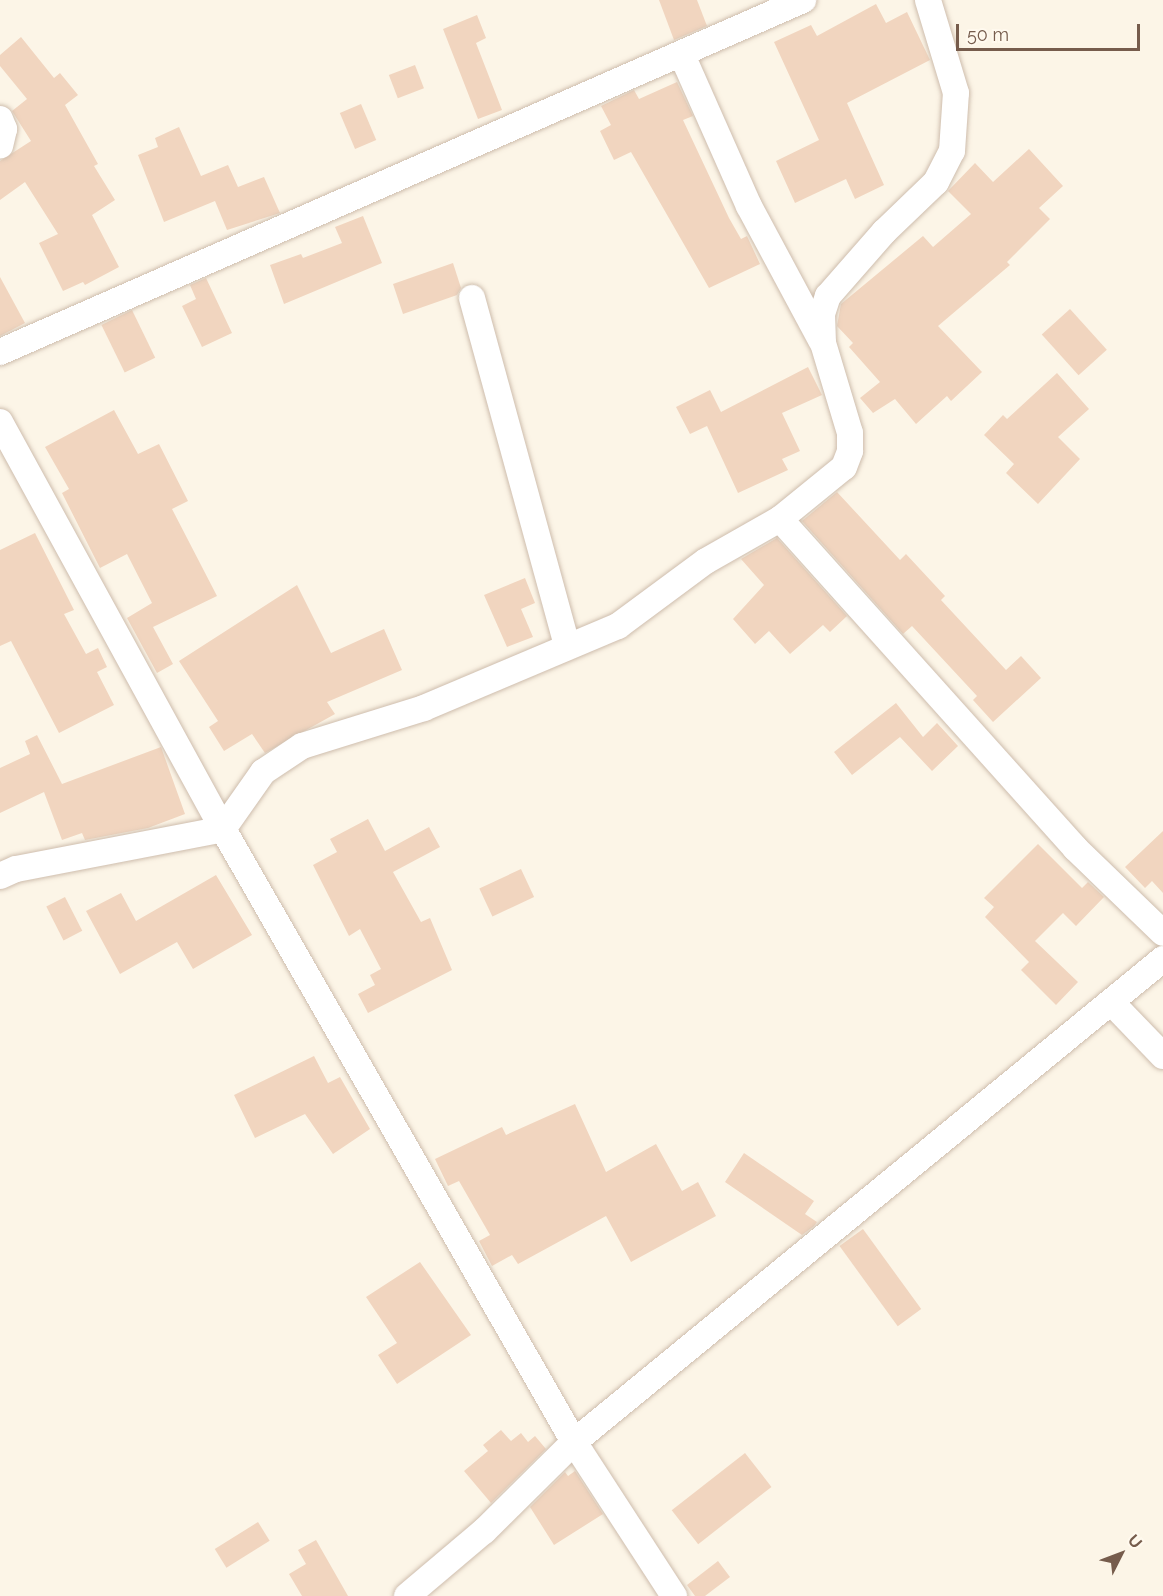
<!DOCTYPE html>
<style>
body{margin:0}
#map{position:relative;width:1163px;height:1596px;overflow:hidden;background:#fcf5e7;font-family:Raleway,sans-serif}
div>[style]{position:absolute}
.building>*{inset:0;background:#f1d5bf;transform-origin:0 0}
.roads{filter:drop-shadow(0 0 2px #cebdad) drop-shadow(0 0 2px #cebdad)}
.street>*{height:26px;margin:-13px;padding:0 13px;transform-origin:13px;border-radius:13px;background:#fff}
span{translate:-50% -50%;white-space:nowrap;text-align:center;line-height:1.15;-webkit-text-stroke:5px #fff9ee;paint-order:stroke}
.north{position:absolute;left:1091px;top:1524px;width:60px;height:60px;-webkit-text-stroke:4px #fff9ee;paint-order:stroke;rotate:48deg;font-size:16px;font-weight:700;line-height:24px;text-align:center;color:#765c4c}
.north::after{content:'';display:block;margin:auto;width:21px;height:27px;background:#765c4c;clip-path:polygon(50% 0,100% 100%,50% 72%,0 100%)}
.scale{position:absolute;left:956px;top:24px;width:184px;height:27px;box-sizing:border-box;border:3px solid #765c4c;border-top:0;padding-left:8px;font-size:18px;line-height:21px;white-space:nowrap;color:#765c4c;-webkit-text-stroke:4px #fff9ee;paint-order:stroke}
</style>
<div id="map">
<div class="building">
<i style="clip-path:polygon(659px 0,697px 0,707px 26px,674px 40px)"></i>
<i style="clip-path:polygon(876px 4px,886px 23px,907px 12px,930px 60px,847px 103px,884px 185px,855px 199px,846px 179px,795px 203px,776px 161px,819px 140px,774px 42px,811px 25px,817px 36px)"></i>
<i style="clip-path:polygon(477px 15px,486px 38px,476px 43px,502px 110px,478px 119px,443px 29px)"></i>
<i style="clip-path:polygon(21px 37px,54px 78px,60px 73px,78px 95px,65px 105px,98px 164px,94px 166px,115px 200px,92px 215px,119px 267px,85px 285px,83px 282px,63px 291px,39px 243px,58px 234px,25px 182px,0 200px,0 161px,31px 141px,12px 111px,27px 99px,0 66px,0 55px)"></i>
<i style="left:415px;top:65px;width:25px;height:28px;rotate:69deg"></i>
<i style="clip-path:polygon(677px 82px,693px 116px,683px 120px,729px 218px,741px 239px,747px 236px,760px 264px,709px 288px,631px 152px,614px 160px,600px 131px,611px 125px,601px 106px,634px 90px,639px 99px)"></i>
<i style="left:361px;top:104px;width:39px;height:23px;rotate:67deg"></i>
<i style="clip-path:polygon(179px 127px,201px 176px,228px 165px,238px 187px,264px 177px,280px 213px,227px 230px,215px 201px,164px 222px,138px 155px,158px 147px,155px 138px)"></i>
<i style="clip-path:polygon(1029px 149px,1063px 186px,1039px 208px,1050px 219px,1007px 262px,1010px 265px,938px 326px,982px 372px,951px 401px,947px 396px,916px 424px,895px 399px,873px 413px,860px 398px,880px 382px,849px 347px,853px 343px,837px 326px,841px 304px,923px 236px,933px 247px,971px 214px,948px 191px,975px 163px,993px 182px)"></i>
<i style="clip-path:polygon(363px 216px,382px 263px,284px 304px,270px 265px,301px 254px,303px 258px,342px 243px,335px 227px)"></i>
<i style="clip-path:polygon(453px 263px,461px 288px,457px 295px,403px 314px,393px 284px)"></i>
<i style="clip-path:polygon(0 277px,25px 323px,0 336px)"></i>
<i style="clip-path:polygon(206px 278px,232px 333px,202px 347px,182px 306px,196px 299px,190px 285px)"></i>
<i style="left:1070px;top:309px;width:55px;height:38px;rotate:48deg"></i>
<i style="left:132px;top:310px;width:53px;height:34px;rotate:64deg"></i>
<i style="clip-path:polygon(808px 367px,822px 395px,782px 413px,800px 451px,782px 459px,788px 470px,738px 493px,707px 426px,690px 434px,676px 407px,710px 390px,721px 412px)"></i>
<i style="clip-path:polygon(1057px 373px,1089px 409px,1058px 437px,1080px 459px,1038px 504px,1006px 473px,1014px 464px,984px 435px,1003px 415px,1007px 419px)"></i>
<i style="clip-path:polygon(114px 410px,138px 454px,159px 444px,188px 501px,172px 509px,217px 596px,153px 627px,173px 664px,157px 673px,127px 618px,152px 603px,127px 554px,100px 568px,62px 493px,69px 489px,45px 447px)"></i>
<i style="clip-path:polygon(837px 492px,900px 560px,906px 554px,945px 596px,941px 600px,1006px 670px,1021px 656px,1041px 678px,993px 722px,973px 700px,977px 696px,912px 626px,903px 634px,802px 521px)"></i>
<i style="clip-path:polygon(35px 533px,74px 610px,64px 614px,86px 654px,98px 648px,107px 667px,97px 672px,114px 705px,59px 733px,11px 641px,0 646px,0 550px)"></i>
<i style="clip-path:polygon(777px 538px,847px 616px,830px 632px,823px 625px,790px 654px,769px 631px,755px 644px,733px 619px,764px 585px,741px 559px)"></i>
<i style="clip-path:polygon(525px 578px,535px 603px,521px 609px,533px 637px,507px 647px,484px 595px)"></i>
<i style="clip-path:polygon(297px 585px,331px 653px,384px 629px,402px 670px,327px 702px,335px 714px,265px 753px,252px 734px,224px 751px,209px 727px,218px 721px,179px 661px)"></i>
<i style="clip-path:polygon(896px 703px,923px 737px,937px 723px,958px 746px,932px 771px,900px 737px,852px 775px,834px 752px)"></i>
<i style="clip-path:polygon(37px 735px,62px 784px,161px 747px,185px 814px,148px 828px,85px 840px,82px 833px,62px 840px,44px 792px,0 813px,0 768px,30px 754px,25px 741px)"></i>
<i style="clip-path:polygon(368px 819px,385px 851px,429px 827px,440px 847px,393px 872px,421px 922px,430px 918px,452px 970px,368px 1013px,358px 994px,375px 985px,370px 975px,381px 969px,360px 929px,349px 936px,313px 865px,337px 852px,330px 839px)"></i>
<i style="clip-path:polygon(1163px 831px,1163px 893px,1152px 881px,1145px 888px,1125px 867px)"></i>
<i style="clip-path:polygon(1038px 844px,1082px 888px,1088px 882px,1104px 897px,1076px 926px,1063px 913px,1035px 941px,1078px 982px,1056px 1005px,1021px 970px,1029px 962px,985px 917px,994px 907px,984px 898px)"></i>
<i style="left:521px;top:869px;width:31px;height:46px;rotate:65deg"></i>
<i style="clip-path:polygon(216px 875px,252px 935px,193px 969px,177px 942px,120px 974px,86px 911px,121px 893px,136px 921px)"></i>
<i style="left:65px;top:897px;width:38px;height:21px;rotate:63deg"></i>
<i style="clip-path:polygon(314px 1056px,328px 1083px,340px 1077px,370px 1129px,333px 1154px,305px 1114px,255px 1138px,234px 1095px)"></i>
<i style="clip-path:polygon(575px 1104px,606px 1172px,656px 1144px,682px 1191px,698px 1182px,716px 1216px,631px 1262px,606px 1216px,518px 1264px,512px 1255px,492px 1266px,479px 1241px,490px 1235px,459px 1181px,448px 1186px,435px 1159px,502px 1127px,506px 1135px)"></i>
<i style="clip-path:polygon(744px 1153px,814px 1201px,805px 1214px,817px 1222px,814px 1226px,802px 1235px,725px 1182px)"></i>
<i style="left:863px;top:1229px;width:99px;height:29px;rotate:54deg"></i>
<i style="clip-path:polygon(420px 1262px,471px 1335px,397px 1384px,378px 1355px,397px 1343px,366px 1297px)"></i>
<i style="clip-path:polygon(501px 1430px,511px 1441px,521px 1433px,528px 1442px,535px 1436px,546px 1449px,491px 1503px,464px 1471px,488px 1451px,483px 1445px)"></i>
<i style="left:745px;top:1453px;width:43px;height:93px;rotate:52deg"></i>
<i style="clip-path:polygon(575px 1471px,603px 1514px,554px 1545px,530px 1507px,565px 1472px,568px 1476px)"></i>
<i style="left:258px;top:1522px;width:22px;height:51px;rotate:58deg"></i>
<i style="clip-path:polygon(316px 1540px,348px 1596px,302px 1596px,289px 1574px,306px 1564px,298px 1550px)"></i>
<i style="clip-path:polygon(718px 1561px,730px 1577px,705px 1596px,695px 1596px,687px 1585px)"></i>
</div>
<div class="roads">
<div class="street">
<i style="left:682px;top:55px;width:165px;rotate:66.1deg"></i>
<i style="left:749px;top:206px;width:152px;rotate:61.8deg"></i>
<i style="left:0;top:119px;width:11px;rotate:68deg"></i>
<i style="left:4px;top:129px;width:17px;rotate:103deg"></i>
<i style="left:472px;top:298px;width:361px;rotate:74.7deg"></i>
<i style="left:0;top:352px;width:877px;rotate:-23.67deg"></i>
<i style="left:0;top:422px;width:464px;rotate:61.3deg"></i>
<i style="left:223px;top:829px;width:706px;rotate:60.2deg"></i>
<i style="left:574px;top:1442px;width:184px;rotate:57deg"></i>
<i style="left:780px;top:519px;width:442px;rotate:48.1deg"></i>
<i style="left:1075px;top:848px;width:122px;rotate:44deg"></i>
<i style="left:0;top:876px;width:17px;rotate:-24deg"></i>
<i style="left:16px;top:869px;width:211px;rotate:-10.9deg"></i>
<i style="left:223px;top:829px;width:70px;rotate:-54.9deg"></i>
<i style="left:263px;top:772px;width:47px;rotate:-33.7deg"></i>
<i style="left:302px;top:746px;width:128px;rotate:-17.3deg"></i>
<i style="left:424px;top:708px;width:211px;rotate:-22.9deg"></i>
<i style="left:618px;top:626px;width:109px;rotate:-36.5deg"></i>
<i style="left:706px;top:561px;width:85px;rotate:-29.6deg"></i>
<i style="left:780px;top:519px;width:82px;rotate:-39.1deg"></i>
<i style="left:844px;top:467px;width:17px;rotate:-69deg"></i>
<i style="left:850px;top:451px;width:18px;rotate:-90deg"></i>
<i style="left:850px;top:433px;width:94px;rotate:-106.7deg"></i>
<i style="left:823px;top:343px;width:29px;rotate:-92deg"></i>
<i style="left:822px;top:314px;width:19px;rotate:-72deg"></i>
<i style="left:828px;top:296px;width:85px;rotate:-48.8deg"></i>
<i style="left:884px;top:232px;width:72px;rotate:-43.9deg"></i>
<i style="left:936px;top:182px;width:35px;rotate:-63deg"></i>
<i style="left:952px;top:151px;width:58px;rotate:-86.1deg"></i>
<i style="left:956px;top:93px;width:97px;rotate:-106.8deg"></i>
<i style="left:1113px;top:1004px;width:72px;rotate:46.1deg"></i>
<i style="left:407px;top:1596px;width:101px;rotate:-40.2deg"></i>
<i style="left:484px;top:1531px;width:127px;rotate:-44.7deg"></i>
<i style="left:574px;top:1442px;width:762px;rotate:-39.35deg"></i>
</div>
</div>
<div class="north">U</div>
<div class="scale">50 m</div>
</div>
